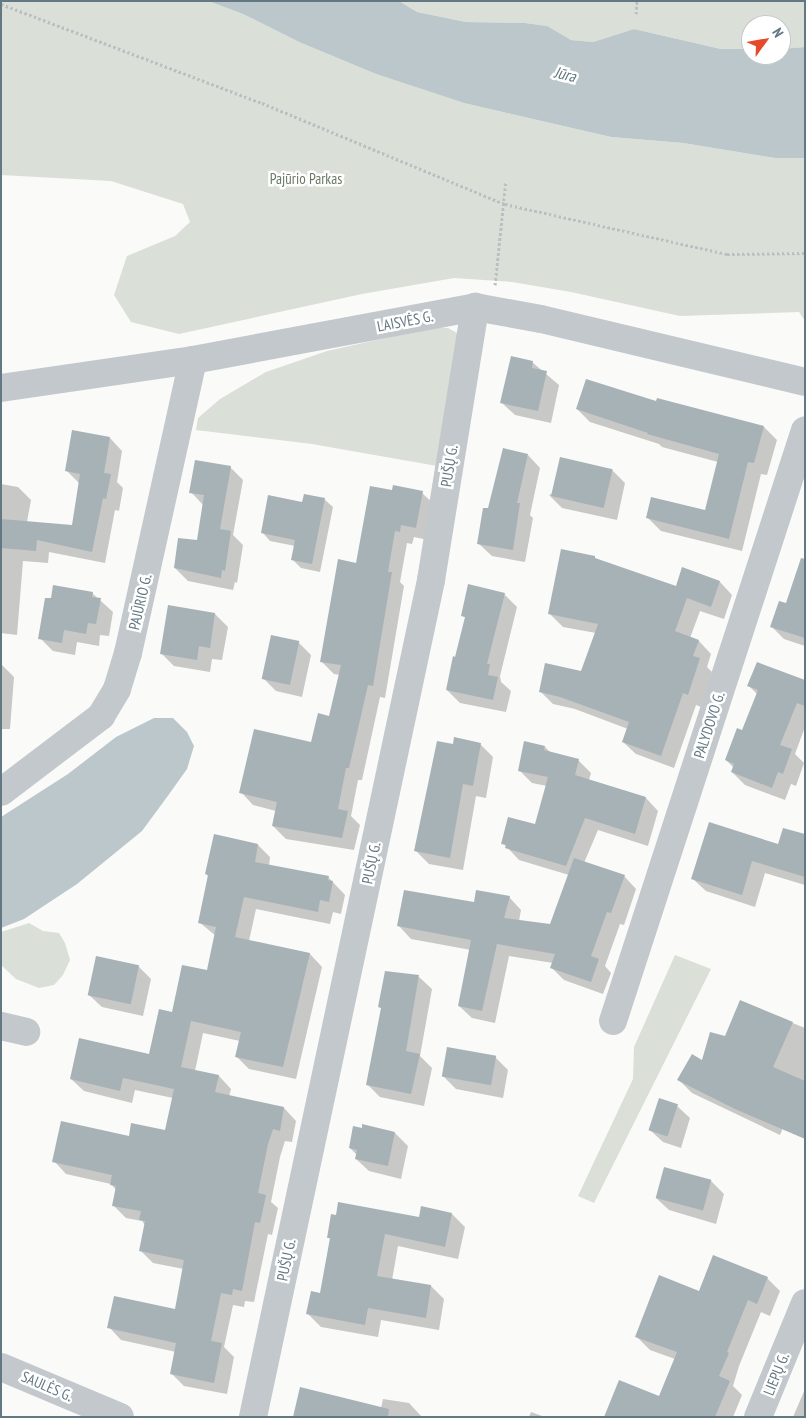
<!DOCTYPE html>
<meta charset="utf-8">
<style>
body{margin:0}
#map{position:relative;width:806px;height:1418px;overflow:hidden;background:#fafaf8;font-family:"PT Sans Narrow",sans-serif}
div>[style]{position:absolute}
.green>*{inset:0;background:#dadfd7}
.water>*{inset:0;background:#bbc7cb}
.shadow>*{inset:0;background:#0003}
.building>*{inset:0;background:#a7b2b7;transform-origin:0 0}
.path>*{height:3px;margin-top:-1.5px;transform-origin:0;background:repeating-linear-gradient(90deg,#bbbfc2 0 2.5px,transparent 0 5px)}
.street>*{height:28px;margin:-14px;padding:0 14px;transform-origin:14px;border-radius:14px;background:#c3c8cc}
span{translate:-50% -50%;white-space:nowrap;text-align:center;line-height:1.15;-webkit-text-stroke:5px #fff;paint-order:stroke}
.park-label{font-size:15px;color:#697a63}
.street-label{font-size:15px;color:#647883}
.water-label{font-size:16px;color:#5f767c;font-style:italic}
.frame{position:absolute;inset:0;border:2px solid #647883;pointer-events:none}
.north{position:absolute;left:741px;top:15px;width:50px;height:50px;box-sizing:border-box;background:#fff;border:1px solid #c1c9cd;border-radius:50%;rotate:58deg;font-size:14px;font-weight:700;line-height:20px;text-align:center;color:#647883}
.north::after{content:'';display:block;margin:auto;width:18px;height:22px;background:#e64a2b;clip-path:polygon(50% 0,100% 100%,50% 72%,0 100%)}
</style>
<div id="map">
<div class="green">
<i style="clip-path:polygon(1px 1px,208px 1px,243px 14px,299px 42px,376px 74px,464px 103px,611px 137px,683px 143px,775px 158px,805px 158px,805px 321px,799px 312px,680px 316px,571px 292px,512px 282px,454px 278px,362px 294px,179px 334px,131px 322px,114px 295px,127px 256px,175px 236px,190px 222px,183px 204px,111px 181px,1px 175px)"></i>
<i style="clip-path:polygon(399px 1px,805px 1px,805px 47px,781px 49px,781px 25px,751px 25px,751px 49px,721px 49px,634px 29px,593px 42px,571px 40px,546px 26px,525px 23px,466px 22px,417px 12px)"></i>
<i style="clip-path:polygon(435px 327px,448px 328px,457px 333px,457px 346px,437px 466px,312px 444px,196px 430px,198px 418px,220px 399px,266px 372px,327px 351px)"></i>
<i style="clip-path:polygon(29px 923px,43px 931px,59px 933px,65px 943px,70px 960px,63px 975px,54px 985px,39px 988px,16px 979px,1px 965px,1px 932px)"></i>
<i style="clip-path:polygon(675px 955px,711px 969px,594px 1203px,578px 1196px,633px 1079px,634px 1047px)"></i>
</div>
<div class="water">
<i style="clip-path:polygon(208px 1px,399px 1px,417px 12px,466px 22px,525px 23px,547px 26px,571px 40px,593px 42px,634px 29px,721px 49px,751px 49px,751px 55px,781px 55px,781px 49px,805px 47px,805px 158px,775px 158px,683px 143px,611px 137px,464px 103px,376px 74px,299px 42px,243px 14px)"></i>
<i style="clip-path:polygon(154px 718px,173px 718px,187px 732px,194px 746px,187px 769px,167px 797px,142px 831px,77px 884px,24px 919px,1px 928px,1px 817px,68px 774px,116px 737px)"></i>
</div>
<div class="shadow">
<i style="clip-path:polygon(532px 362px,559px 385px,551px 423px,515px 415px,502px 403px)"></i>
<i style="clip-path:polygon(657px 399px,764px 427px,777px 440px,767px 475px,761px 474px,742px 551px,661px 531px,648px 518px,706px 512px,718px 462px,662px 447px,659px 444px,590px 422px,577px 409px,657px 403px)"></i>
<i style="clip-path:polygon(110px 438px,122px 451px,117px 482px,123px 488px,119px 511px,115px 510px,105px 563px,49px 552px,48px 563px,23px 561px,17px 635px,1px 633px,1px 484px,18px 487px,31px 500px,27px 522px,73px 526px,79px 483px,66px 470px)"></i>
<i style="clip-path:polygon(528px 455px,540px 468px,530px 515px,533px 518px,525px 562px,492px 556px,479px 544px,489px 510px)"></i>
<i style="clip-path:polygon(230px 467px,243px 480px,233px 535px,243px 545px,237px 583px,235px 582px,233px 590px,188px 581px,175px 568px,198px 542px,203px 505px,191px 492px)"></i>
<i style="clip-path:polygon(612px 470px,625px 483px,617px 520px,562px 508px,549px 495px)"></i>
<i style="clip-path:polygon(393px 491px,422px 493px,435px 505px,428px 540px,414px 537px,412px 544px,407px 543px,400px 582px,404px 586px,385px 698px,380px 697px,362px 780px,358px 780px,351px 816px,360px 825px,354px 850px,286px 839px,273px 826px,276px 811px,253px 805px,241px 792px,312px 743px,330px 717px,340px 675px,334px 674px,321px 661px,357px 564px)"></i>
<i style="clip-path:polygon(324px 499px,333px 507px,320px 572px,301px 568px,293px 560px,295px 546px,270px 541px,262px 532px,303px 503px)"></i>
<i style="clip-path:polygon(594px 557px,598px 561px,677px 588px,720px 582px,732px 595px,724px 619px,700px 611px,690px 638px,699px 641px,711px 654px,707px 667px,712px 672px,701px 707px,696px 705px,674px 768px,636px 754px,623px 742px,628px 729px,575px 709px,553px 704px,540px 691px,582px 672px,596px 633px,563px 627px,550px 614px)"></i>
<i style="clip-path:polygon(92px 593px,113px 612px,109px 636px,100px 635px,99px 646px,77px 642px,75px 655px,53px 651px,40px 638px)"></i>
<i style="clip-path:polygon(504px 594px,517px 607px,500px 676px,501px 682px,511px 691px,506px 712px,460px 703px,447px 690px,466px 618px,462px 615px)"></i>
<i style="clip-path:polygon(805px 599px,805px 646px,784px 639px,771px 626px,787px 605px)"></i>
<i style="clip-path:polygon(215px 614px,228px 627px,222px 660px,212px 659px,210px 672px,174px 666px,161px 653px)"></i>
<i style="clip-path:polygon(298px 642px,311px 655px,302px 697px,276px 691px,263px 678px)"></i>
<i style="clip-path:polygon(1px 664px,14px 677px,10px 729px,1px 729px)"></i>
<i style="clip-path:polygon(805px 681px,805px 727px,795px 754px,804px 763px,796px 786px,791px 784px,785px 800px,745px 785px,732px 772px,734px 768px,726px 760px,743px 732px,757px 694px,749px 686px)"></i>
<i style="clip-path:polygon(480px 744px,493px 757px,486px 798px,476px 796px,463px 870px,429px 864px,416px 851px,454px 745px)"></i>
<i style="clip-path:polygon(545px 747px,551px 753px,578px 760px,591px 773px,589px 780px,646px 798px,658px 811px,648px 846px,598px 830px,584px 863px,624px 876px,636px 889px,624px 925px,620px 924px,605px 966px,611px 973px,603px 994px,564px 980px,551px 967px,553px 963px,509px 956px,495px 1023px,472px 1018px,459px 1006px,471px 950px,411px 939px,399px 926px,475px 904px,509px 897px,521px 910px,519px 921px,551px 926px,569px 875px,519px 860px,503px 843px,536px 826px,547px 786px,532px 783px,519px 770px)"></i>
<i style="clip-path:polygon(805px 835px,805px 885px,765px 873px,755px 907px,706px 891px,693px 879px)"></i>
<i style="clip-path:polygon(258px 845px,270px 857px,269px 866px,328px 877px,345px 895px,341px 914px,333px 912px,330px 924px,256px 909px,249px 941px,310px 954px,322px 967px,296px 1079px,249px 1069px,237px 1057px,240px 1041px,203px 1033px,195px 1071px,219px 1076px,231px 1089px,229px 1097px,284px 1108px,296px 1121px,292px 1142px,285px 1141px,280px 1157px,271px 1202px,278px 1208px,272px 1235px,268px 1234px,254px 1302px,245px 1301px,244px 1307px,233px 1305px,224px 1347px,234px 1357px,227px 1394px,184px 1386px,171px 1373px,176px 1352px,121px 1340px,109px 1327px,176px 1310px,184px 1269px,153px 1263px,140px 1250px,145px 1225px,142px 1221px,126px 1218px,114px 1206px,116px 1190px,111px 1184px,66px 1174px,54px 1161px,130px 1137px,166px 1132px,173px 1098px,135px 1090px,132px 1103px,84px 1091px,71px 1079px,150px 1056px,173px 1013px,208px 971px,216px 936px,199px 922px,209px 877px,206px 874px)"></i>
<i style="clip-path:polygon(138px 966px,151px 979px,143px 1016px,102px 1007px,89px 995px)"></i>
<i style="clip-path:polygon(419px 977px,432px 989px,420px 1056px,432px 1068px,424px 1106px,380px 1097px,367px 1084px,382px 1009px)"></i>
<i style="clip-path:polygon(741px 1002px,805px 1028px,805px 1097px,797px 1094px,780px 1135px,692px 1093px,679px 1080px,702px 1062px,726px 1038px)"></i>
<i style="clip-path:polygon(495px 1057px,508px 1070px,503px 1098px,456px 1089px,443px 1076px)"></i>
<i style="clip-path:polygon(677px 1106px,690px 1118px,681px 1148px,663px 1142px,650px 1130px)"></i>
<i style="clip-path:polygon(395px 1133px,408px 1146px,401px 1179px,369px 1171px,356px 1159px,357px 1155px,350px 1148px)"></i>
<i style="clip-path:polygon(665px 1168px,711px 1181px,724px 1194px,716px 1224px,669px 1210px,656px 1198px)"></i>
<i style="clip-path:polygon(452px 1214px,465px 1227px,458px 1259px,398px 1246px,392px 1280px,431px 1286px,444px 1299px,439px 1330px,381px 1320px,378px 1337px,321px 1327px,308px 1314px,321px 1294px,331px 1240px,328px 1237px)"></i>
<i style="clip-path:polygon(767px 1278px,780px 1291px,770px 1316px,761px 1312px,739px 1366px,733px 1386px,742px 1395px,733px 1417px,605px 1417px,659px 1397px,675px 1359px,650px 1350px,637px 1337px,699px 1292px)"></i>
<i style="clip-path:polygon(805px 1389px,805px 1417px,793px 1417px)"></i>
<i style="clip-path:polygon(383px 1399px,409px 1403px,422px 1417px,294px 1417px,381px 1408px)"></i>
<i style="clip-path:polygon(531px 1412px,545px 1417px,529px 1417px)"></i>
</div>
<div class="building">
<i style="clip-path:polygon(511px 356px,533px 361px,532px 368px,547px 371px,538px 411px,500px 403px)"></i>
<i style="clip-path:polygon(586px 379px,656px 401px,657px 398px,764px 426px,754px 463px,748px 462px,729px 539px,646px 518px,651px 497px,705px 510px,719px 454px,647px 434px,648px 433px,576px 409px)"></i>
<i style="clip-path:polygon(72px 430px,110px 437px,104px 473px,111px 474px,106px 499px,103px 498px,92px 552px,37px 540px,36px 551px,1px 548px,1px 519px,72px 525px,80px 474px,65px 471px)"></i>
<i style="clip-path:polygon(503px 448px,528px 454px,517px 503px,520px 503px,513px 550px,477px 544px,483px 508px,488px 508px)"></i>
<i style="left:560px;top:457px;width:54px;height:40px;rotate:13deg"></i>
<i style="clip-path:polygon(195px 460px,231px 466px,220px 529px,231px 531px,225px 571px,222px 570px,221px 578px,174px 568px,178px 538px,197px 540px,204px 495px,189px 493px)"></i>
<i style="clip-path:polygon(393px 485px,423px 491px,416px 528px,401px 525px,400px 532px,395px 531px,388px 572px,392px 572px,373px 686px,368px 685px,349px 768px,346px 768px,338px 809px,348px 811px,342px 838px,272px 826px,277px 802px,239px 793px,254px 729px,311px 742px,318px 713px,329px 716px,341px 665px,320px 662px,338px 559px,356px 563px,370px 486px,392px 490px)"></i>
<i style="clip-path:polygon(304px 494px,325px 498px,312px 564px,291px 560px,295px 540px,261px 533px,268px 495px,302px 502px)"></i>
<i style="clip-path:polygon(561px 549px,595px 556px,595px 558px,676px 586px,682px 567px,720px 581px,711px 607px,687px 598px,675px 631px,699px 640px,693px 656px,700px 658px,688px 695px,683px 693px,661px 756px,622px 742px,629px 722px,560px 697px,539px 692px,545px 663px,581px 671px,598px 624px,548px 614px)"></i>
<i style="clip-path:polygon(801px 558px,805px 559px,805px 638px,770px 627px,779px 601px,786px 603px)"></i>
<i style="clip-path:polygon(468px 584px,505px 593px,487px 664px,490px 664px,488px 675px,498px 677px,493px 700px,446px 690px,453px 656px,455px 657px,465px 617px,461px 616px)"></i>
<i style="clip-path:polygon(53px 585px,93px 592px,92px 597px,101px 598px,96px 624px,88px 623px,86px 634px,64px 630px,62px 643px,38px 639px,45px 598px,51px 598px)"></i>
<i style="clip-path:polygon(168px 605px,215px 613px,210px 648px,199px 646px,197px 660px,160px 654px)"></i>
<i style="left:271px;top:635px;width:29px;height:45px;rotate:12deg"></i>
<i style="clip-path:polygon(757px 662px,805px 680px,805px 706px,797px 703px,780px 745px,792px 749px,783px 774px,778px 772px,772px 788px,731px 772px,734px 764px,725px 760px,737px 728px,742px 730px,758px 690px,747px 686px)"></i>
<i style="clip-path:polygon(454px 737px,481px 743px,473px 786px,463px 784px,450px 858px,414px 851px,437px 741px,453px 744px)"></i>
<i style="clip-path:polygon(524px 741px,545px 746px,544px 750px,579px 759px,575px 775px,646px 797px,635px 834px,585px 818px,566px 866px,505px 848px,506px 845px,501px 844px,508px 817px,535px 824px,548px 777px,518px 771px)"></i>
<i style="clip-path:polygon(709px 822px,778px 844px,783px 828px,805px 834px,805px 877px,752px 861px,742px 895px,691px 879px)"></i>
<i style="clip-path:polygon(214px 834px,258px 844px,255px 862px,329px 876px,328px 880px,333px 881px,329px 902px,320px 900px,318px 912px,244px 897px,235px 937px,310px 953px,283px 1067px,235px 1057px,241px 1032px,191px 1021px,181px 1067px,219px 1075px,215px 1092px,284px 1107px,280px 1131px,273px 1129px,268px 1144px,258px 1193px,266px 1195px,260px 1223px,255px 1222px,242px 1291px,233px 1289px,232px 1295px,221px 1293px,211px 1341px,222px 1343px,214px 1383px,170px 1374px,176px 1343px,107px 1328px,114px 1296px,175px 1309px,184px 1260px,139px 1251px,145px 1221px,139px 1220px,141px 1211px,112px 1206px,116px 1186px,110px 1185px,112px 1175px,52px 1162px,61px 1121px,129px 1136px,131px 1123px,165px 1130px,174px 1089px,123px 1078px,120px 1091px,70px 1079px,79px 1038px,149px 1054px,159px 1009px,172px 1012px,182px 965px,207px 970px,216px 927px,198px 923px,208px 875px,205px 874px)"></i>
<i style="clip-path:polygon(574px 858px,625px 875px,611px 913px,607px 912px,591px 956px,599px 959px,591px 982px,550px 968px,555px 954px,497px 944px,482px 1011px,458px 1006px,471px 940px,397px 926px,404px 890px,474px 902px,476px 890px,510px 896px,504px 918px,550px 924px)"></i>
<i style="left:96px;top:956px;width:44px;height:40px;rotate:12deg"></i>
<i style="clip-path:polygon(385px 971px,419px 975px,406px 1051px,420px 1054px,411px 1094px,366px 1085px,381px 1008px,378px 1007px)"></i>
<i style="clip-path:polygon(740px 1000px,793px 1022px,773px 1067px,805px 1081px,805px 1139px,735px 1109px,677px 1080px,692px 1054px,702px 1060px,710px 1032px,725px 1036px)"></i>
<i style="left:447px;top:1047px;width:50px;height:30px;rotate:10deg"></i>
<i style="left:659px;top:1098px;width:20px;height:34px;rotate:18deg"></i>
<i style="clip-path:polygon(362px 1124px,395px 1132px,388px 1166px,355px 1159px,357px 1150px,349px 1148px,353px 1126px,362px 1128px)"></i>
<i style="left:664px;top:1167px;width:49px;height:32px;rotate:15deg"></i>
<i style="clip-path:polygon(338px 1202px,419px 1217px,421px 1206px,452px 1213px,445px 1247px,385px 1234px,377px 1276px,431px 1285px,426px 1318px,368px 1308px,365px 1325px,306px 1314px,311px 1291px,320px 1293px,330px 1238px,327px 1238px,331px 1214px,336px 1215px)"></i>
<i style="clip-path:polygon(713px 1255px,768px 1277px,757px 1304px,748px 1300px,727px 1352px,729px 1353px,719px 1376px,730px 1381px,715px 1417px,604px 1417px,619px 1380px,659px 1396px,677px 1352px,635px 1337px,659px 1275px,699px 1291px)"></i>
<i style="clip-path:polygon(300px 1387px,389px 1409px,388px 1417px,293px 1417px)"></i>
</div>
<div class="path">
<i style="left:1px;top:4px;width:279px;rotate:20.8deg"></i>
<i style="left:262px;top:103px;width:263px;rotate:22.6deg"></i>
<i style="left:505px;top:204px;width:228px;rotate:12.7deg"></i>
<i style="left:727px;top:254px;width:78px;rotate:-0.7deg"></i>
<i style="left:636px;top:14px;width:13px;rotate:-86deg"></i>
<i style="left:495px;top:285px;width:105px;rotate:-84deg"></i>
</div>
<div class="street">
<i style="left:1px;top:388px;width:194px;rotate:-8.3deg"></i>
<i style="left:193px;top:360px;width:287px;rotate:-10.6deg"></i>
<i style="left:475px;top:307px;width:67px;rotate:10.3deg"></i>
<i style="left:541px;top:319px;width:271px;rotate:13.4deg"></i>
<i style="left:1px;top:792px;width:126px;rotate:-37.2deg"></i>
<i style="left:101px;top:716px;width:31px;rotate:-59deg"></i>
<i style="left:117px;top:689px;width:38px;rotate:-73deg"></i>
<i style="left:128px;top:653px;width:300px;rotate:-77.5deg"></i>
<i style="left:613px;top:1021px;width:621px;rotate:-72deg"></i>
<i style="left:1px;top:1026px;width:26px;rotate:13deg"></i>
<i style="left:1px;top:1367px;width:129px;rotate:22.8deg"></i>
<i style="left:253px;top:1417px;width:856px;rotate:-77.99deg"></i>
<i style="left:431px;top:580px;width:277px;rotate:-80.8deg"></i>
<i style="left:758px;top:1417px;width:123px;rotate:-67.6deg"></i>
</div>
<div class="park-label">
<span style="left:306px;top:179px">Pajūrio Parkas</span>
</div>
<div class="street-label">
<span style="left:405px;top:321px;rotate:-11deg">LAISVĖS G.</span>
<span style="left:449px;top:466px;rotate:-81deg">PUŠŲ G.</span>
<span style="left:140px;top:602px;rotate:-77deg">PAJŪRIO G.</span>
<span style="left:709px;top:725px;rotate:-72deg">PALYDOVO G.</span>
<span style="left:371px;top:863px;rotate:-78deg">PUŠŲ G.</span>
<span style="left:286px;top:1260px;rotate:-78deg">PUŠŲ G.</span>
<span style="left:776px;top:1374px;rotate:-68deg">LIEPŲ G.</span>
<span style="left:47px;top:1386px;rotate:23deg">SAULĖS G.</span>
</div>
<div class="water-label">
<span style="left:565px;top:74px;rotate:13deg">Jūra</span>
</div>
<div class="frame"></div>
<div class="north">N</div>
</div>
